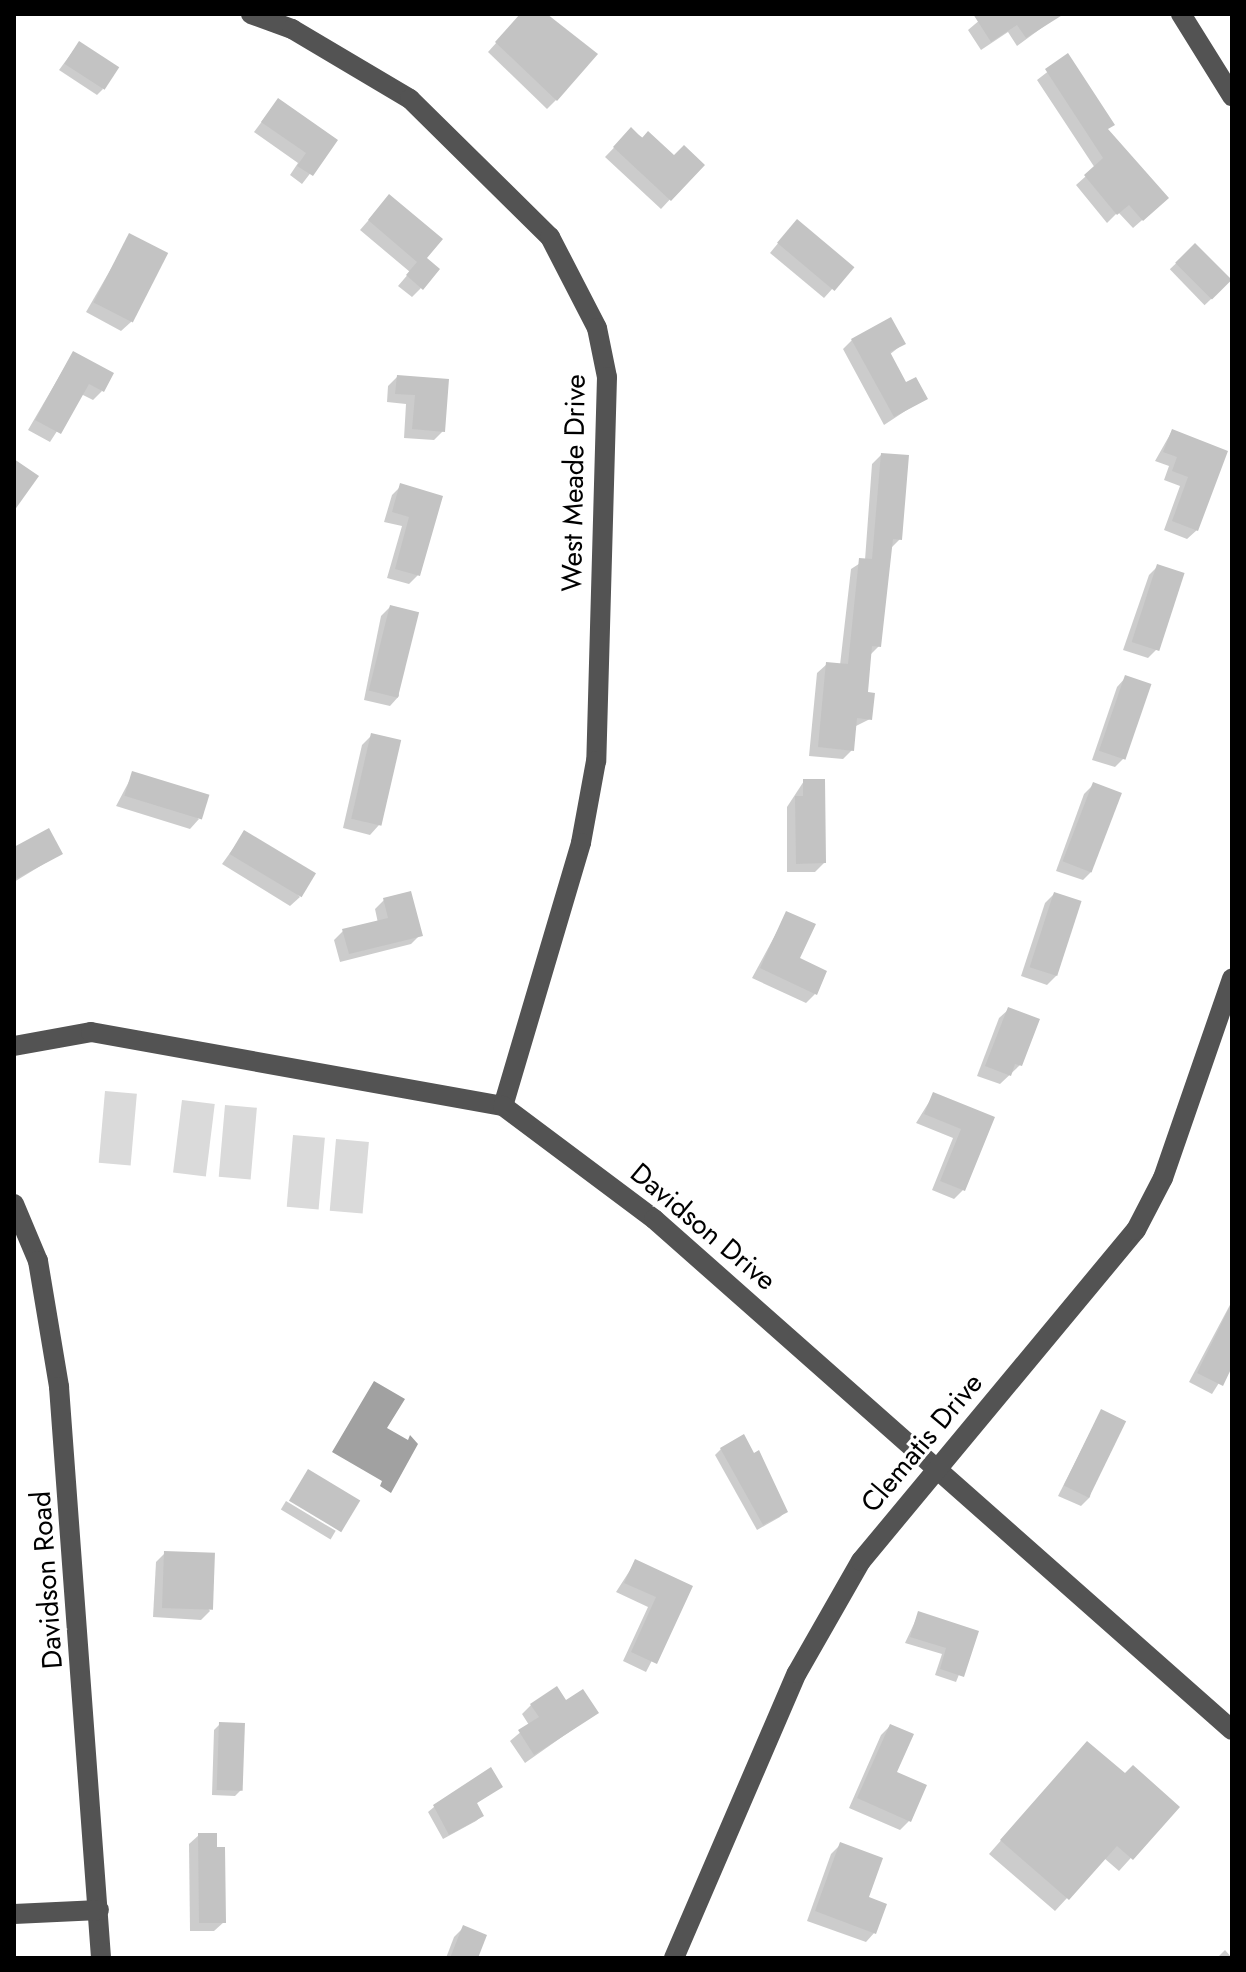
<!DOCTYPE html>
<style>
body{margin:0}
#map{position:relative;width:1246px;height:1972px;overflow:hidden;background:#fff;font-family:Jost,sans-serif}
div>[style]{position:absolute}
.green>*{inset:0;background:#dadada;transform-origin:0 0}
.water>*{inset:0;background:#a1a1a1}
.shadow>*{inset:0;background:#0003;transform-origin:0 0}
.building>*{inset:0;background:#c3c3c3;transform-origin:0 0}
.minor>*{height:20px;margin:-10px;padding:0 10px;transform-origin:10px;border-radius:10px;background:#535353}
span{translate:-50% -50%;white-space:nowrap;text-align:center;line-height:1.15;-webkit-text-stroke:6px #fff;paint-order:stroke}
.street-label{font-size:28px;color:#000}
.frame{position:absolute;inset:0;border:16px solid #000;pointer-events:none}
</style>
<div id="map">
<div class="green">
<i style="left:105px;top:1091px;width:32px;height:72px;rotate:5deg"></i>
<i style="left:182px;top:1100px;width:33px;height:73px;rotate:7deg"></i>
<i style="left:225px;top:1105px;width:32px;height:72px;rotate:5deg"></i>
<i style="left:293px;top:1135px;width:32px;height:72px;rotate:5deg"></i>
<i style="left:336px;top:1139px;width:33px;height:72px;rotate:5deg"></i>
</div>
<div class="water">
<i style="clip-path:polygon(374px 1381px,405px 1399px,387px 1428px,408px 1440px,410px 1435px,418px 1444px,391px 1493px,380px 1486px,382px 1481px,332px 1452px)"></i>
</div>
<div class="shadow">
<i style="clip-path:polygon(522px 14px,543px 14px,556px 100px,547px 109px,488px 52px)"></i>
<i style="clip-path:polygon(987px 14px,1047px 14px,1051px 21px,1017px 46px,1008px 32px,981px 50px,968px 30px)"></i>
<i style="clip-path:polygon(79px 43px,103px 89px,97px 95px,59px 70px)"></i>
<i style="clip-path:polygon(1068px 56px,1107px 130px,1157px 207px,1133px 228px,1118px 212px,1107px 223px,1076px 185px,1095px 168px,1037px 80px)"></i>
<i style="clip-path:polygon(278px 100px,336px 140px,302px 184px,290px 175px,298px 163px,254px 132px)"></i>
<i style="clip-path:polygon(631px 130px,674px 158px,702px 165px,661px 209px,605px 157px)"></i>
<i style="clip-path:polygon(381px 206px,424px 258px,421px 288px,412px 297px,398px 286px,410px 272px,360px 230px)"></i>
<i style="clip-path:polygon(788px 231px,851px 268px,824px 298px,770px 253px)"></i>
<i style="clip-path:polygon(130px 236px,131px 322px,121px 331px,86px 312px)"></i>
<i style="left:1195px;top:245px;width:50px;height:35px;rotate:46deg"></i>
<i style="clip-path:polygon(852px 340px,903px 344px,889px 355px,906px 385px,925px 398px,884px 425px,843px 349px)"></i>
<i style="clip-path:polygon(73px 353px,102px 391px,93px 400px,81px 394px,50px 442px,28px 430px)"></i>
<i style="clip-path:polygon(397px 377px,447px 381px,443px 431px,434px 440px,404px 438px,406px 404px,387px 402px,388px 386px)"></i>
<i style="clip-path:polygon(1172px 431px,1226px 452px,1197px 530px,1187px 539px,1164px 530px,1180px 486px,1164px 480px,1169px 466px,1155px 461px)"></i>
<i style="clip-path:polygon(881px 455px,900px 539px,891px 548px,879px 646px,869px 656px,866px 694px,870px 719px,854px 727px,852px 750px,843px 759px,809px 756px,817px 673px,827px 664px,840px 665px,851px 569px,865px 560px,872px 464px)"></i>
<i style="clip-path:polygon(401px 486px,440px 497px,418px 575px,409px 584px,387px 578px,402px 526px,384px 522px,392px 495px)"></i>
<i style="clip-path:polygon(1158px 566px,1157px 649px,1148px 658px,1123px 650px,1149px 575px)"></i>
<i style="clip-path:polygon(390px 607px,399px 696px,390px 706px,364px 700px,381px 616px)"></i>
<i style="clip-path:polygon(1126px 677px,1124px 758px,1115px 767px,1092px 760px,1117px 687px)"></i>
<i style="clip-path:polygon(372px 735px,379px 825px,370px 835px,343px 828px,362px 745px)"></i>
<i style="clip-path:polygon(133px 774px,199px 819px,190px 829px,116px 806px)"></i>
<i style="clip-path:polygon(804px 781px,824px 863px,815px 872px,787px 872px,787px 807px)"></i>
<i style="clip-path:polygon(1093px 785px,1092px 871px,1083px 880px,1056px 871px,1084px 794px)"></i>
<i style="clip-path:polygon(245px 832px,300px 897px,290px 906px,222px 864px)"></i>
<i style="clip-path:polygon(14px 849px,60px 854px,14px 882px)"></i>
<i style="clip-path:polygon(1054px 894px,1056px 976px,1047px 985px,1021px 976px,1045px 903px)"></i>
<i style="clip-path:polygon(384px 900px,420px 935px,411px 944px,340px 962px,334px 940px,343px 931px,378px 923px,375px 909px)"></i>
<i style="clip-path:polygon(787px 913px,797px 959px,815px 994px,806px 1003px,752px 978px)"></i>
<i style="clip-path:polygon(1009px 1009px,1020px 1065px,1000px 1084px,977px 1076px,999px 1018px)"></i>
<i style="clip-path:polygon(934px 1094px,992px 1118px,963px 1190px,954px 1199px,932px 1190px,953px 1138px,916px 1123px)"></i>
<i style="clip-path:polygon(1232px 1301px,1232px 1362px,1212px 1394px,1189px 1382px)"></i>
<i style="clip-path:polygon(1101px 1411px,1090px 1497px,1081px 1506px,1058px 1496px)"></i>
<i style="clip-path:polygon(721px 1449px,753px 1456px,786px 1511px,780px 1517px,757px 1530px,715px 1455px)"></i>
<i style="left:286px;top:1501px;width:58px;height:10px;rotate:31deg"></i>
<i style="clip-path:polygon(165px 1553px,210px 1611px,201px 1620px,153px 1617px,156px 1562px)"></i>
<i style="clip-path:polygon(636px 1561px,690px 1587px,646px 1672px,623px 1661px,648px 1607px,616px 1592px)"></i>
<i style="clip-path:polygon(919px 1613px,976px 1632px,956px 1682px,935px 1675px,942px 1654px,905px 1643px)"></i>
<i style="clip-path:polygon(565px 1703px,596px 1713px,525px 1763px,510px 1741px,529px 1725px,522px 1714px,531px 1705px)"></i>
<i style="clip-path:polygon(220px 1724px,241px 1790px,235px 1796px,212px 1795px,214px 1730px)"></i>
<i style="clip-path:polygon(890px 1726px,895px 1773px,909px 1821px,900px 1830px,849px 1808px,881px 1735px)"></i>
<i style="clip-path:polygon(1075px 1756px,1125px 1776px,1177px 1807px,1119px 1871px,1104px 1858px,1055px 1911px,989px 1854px)"></i>
<i style="clip-path:polygon(501px 1787px,475px 1804px,482px 1816px,476px 1821px,443px 1839px,428px 1812px,434px 1807px)"></i>
<i style="clip-path:polygon(199px 1835px,224px 1922px,214px 1931px,190px 1931px,189px 1844px)"></i>
<i style="clip-path:polygon(840px 1845px,866px 1899px,875px 1932px,866px 1942px,807px 1921px,831px 1854px)"></i>
<i style="clip-path:polygon(463px 1928px,476px 1958px,446px 1958px,454px 1937px)"></i>
<i style="clip-path:polygon(1225px 1950px,1232px 1958px,1217px 1958px)"></i>
</div>
<div class="building">
<i style="clip-path:polygon(520px 14px,547px 14px,598px 54px,557px 101px,495px 42px)"></i>
<i style="clip-path:polygon(973px 14px,1064px 14px,1026px 38px,1017px 25px,991px 42px)"></i>
<i style="left:79px;top:41px;width:48px;height:27px;rotate:33deg"></i>
<i style="clip-path:polygon(1068px 53px,1115px 125px,1108px 129px,1169px 198px,1143px 221px,1129px 205px,1117px 215px,1084px 175px,1103px 158px,1045px 69px)"></i>
<i style="clip-path:polygon(278px 98px,338px 140px,313px 176px,297px 166px,306px 153px,261px 122px)"></i>
<i style="clip-path:polygon(631px 127px,642px 138px,648px 131px,674px 155px,684px 145px,705px 165px,671px 201px,613px 147px)"></i>
<i style="clip-path:polygon(389px 194px,443px 239px,427px 258px,440px 269px,423px 290px,406px 275px,417px 262px,368px 220px)"></i>
<i style="left:797px;top:219px;width:75px;height:31px;rotate:40deg"></i>
<i style="left:129px;top:233px;width:44px;height:78px;rotate:27deg"></i>
<i style="left:1195px;top:243px;width:52px;height:28px;rotate:45deg"></i>
<i style="clip-path:polygon(891px 317px,906px 344px,890px 352px,906px 382px,916px 377px,928px 399px,894px 417px,851px 339px)"></i>
<i style="clip-path:polygon(73px 351px,114px 373px,104px 392px,89px 384px,61px 434px,35px 420px)"></i>
<i style="clip-path:polygon(397px 375px,449px 379px,445px 432px,412px 429px,415px 395px,395px 394px)"></i>
<i style="clip-path:polygon(1172px 429px,1228px 451px,1198px 531px,1172px 521px,1188px 477px,1172px 471px,1177px 457px,1163px 452px)"></i>
<i style="clip-path:polygon(881px 453px,909px 455px,902px 540px,893px 539px,881px 647px,872px 646px,868px 692px,875px 693px,872px 720px,857px 718px,854px 751px,818px 747px,826px 662px,848px 664px,859px 558px,872px 559px)"></i>
<i style="clip-path:polygon(14px 459px,39px 476px,14px 511px)"></i>
<i style="clip-path:polygon(400px 483px,443px 496px,420px 576px,395px 569px,409px 517px,392px 512px)"></i>
<i style="left:1157px;top:564px;width:29px;height:82px;rotate:18deg"></i>
<i style="left:390px;top:605px;width:30px;height:88px;rotate:14deg"></i>
<i style="left:1125px;top:675px;width:28px;height:80px;rotate:19deg"></i>
<i style="left:371px;top:733px;width:31px;height:88px;rotate:13deg"></i>
<i style="left:132px;top:771px;width:81px;height:26px;rotate:17deg"></i>
<i style="clip-path:polygon(803px 779px,825px 779px,826px 863px,796px 864px,795px 796px,803px 796px)"></i>
<i style="left:1093px;top:782px;width:31px;height:85px;rotate:21deg"></i>
<i style="clip-path:polygon(49px 828px,63px 854px,14px 880px,14px 847px)"></i>
<i style="left:244px;top:830px;width:84px;height:28px;rotate:31deg"></i>
<i style="clip-path:polygon(411px 891px,423px 936px,349px 954px,342px 929px,388px 918px,383px 898px)"></i>
<i style="left:1054px;top:892px;width:29px;height:79px;rotate:18deg"></i>
<i style="clip-path:polygon(786px 911px,816px 924px,800px 958px,827px 971px,817px 995px,760px 968px)"></i>
<i style="clip-path:polygon(1008px 1007px,1040px 1019px,1022px 1066px,1015px 1064px,1011px 1076px,985px 1066px)"></i>
<i style="clip-path:polygon(933px 1092px,995px 1117px,965px 1191px,940px 1181px,961px 1129px,924px 1114px)"></i>
<i style="clip-path:polygon(1232px 1302px,1232px 1367px,1223px 1386px,1197px 1373px)"></i>
<i style="left:1101px;top:1409px;width:28px;height:85px;rotate:26deg"></i>
<i style="clip-path:polygon(744px 1434px,754px 1453px,759px 1450px,788px 1512px,763px 1525px,720px 1448px)"></i>
<i style="left:308px;top:1469px;width:61px;height:37px;rotate:31deg"></i>
<i style="left:164px;top:1551px;width:51px;height:57px;rotate:2deg"></i>
<i style="clip-path:polygon(635px 1559px,693px 1586px,657px 1664px,631px 1652px,656px 1597px,624px 1583px)"></i>
<i style="clip-path:polygon(918px 1611px,979px 1631px,964px 1677px,940px 1669px,946px 1648px,910px 1637px)"></i>
<i style="clip-path:polygon(557px 1686px,566px 1700px,583px 1689px,599px 1713px,534px 1755px,518px 1730px,539px 1717px,530px 1704px)"></i>
<i style="left:219px;top:1722px;width:26px;height:68px;rotate:2deg"></i>
<i style="clip-path:polygon(890px 1724px,914px 1734px,897px 1772px,927px 1785px,911px 1822px,857px 1798px)"></i>
<i style="clip-path:polygon(1087px 1741px,1125px 1773px,1133px 1765px,1180px 1807px,1133px 1860px,1117px 1846px,1069px 1900px,1000px 1840px)"></i>
<i style="clip-path:polygon(491px 1767px,503px 1787px,477px 1803px,484px 1816px,449px 1835px,433px 1805px)"></i>
<i style="clip-path:polygon(198px 1833px,217px 1833px,217px 1847px,225px 1847px,226px 1923px,199px 1923px)"></i>
<i style="clip-path:polygon(840px 1842px,883px 1858px,869px 1897px,887px 1904px,876px 1934px,815px 1911px)"></i>
<i style="clip-path:polygon(463px 1925px,487px 1935px,478px 1958px,450px 1958px)"></i>
</div>
<div class="minor">
<i style="left:251px;top:14px;width:44px;rotate:20.1deg"></i>
<i style="left:292px;top:29px;width:137px;rotate:30.7deg"></i>
<i style="left:410px;top:99px;width:197px;rotate:44.6deg"></i>
<i style="left:550px;top:237px;width:102px;rotate:62.7deg"></i>
<i style="left:597px;top:328px;width:50px;rotate:78.5deg"></i>
<i style="left:607px;top:377px;width:384px;rotate:91.6deg"></i>
<i style="left:596px;top:761px;width:83px;rotate:100.4deg"></i>
<i style="left:581px;top:843px;width:274px;rotate:106.5deg"></i>
<i style="left:1181px;top:14px;width:97px;rotate:58.1deg"></i>
<i style="left:14px;top:1046px;width:78px;rotate:-10.3deg"></i>
<i style="left:91px;top:1032px;width:419px;rotate:10.2deg"></i>
<i style="left:503px;top:1106px;width:189px;rotate:36.8deg"></i>
<i style="left:654px;top:1219px;width:771px;rotate:41.48deg"></i>
<i style="left:14px;top:1204px;width:62px;rotate:67.2deg"></i>
<i style="left:38px;top:1261px;width:128px;rotate:80.5deg"></i>
<i style="left:59px;top:1387px;width:573px;rotate:85.79deg"></i>
<i style="left:14px;top:1914px;width:85px;rotate:-2.7deg"></i>
<i style="left:674px;top:1958px;width:310px;rotate:-66.7deg"></i>
<i style="left:797px;top:1673px;width:129px;rotate:-60.3deg"></i>
<i style="left:861px;top:1561px;width:430px;rotate:-50.3deg"></i>
<i style="left:1136px;top:1230px;width:59px;rotate:-62.6deg"></i>
<i style="left:1163px;top:1178px;width:211px;rotate:-70.9deg"></i>
</div>
<div class="street-label">
<span style="left:574px;top:483px;rotate:-89deg">West Meade Drive</span>
<span style="left:703px;top:1227px;rotate:40deg">Davidson Drive</span>
<span style="left:922px;top:1443px;rotate:-50deg">Clematis Drive</span>
<span style="left:47px;top:1580px;rotate:-94deg">Davidson Road</span>
</div>
<div class="frame"></div>
</div>
